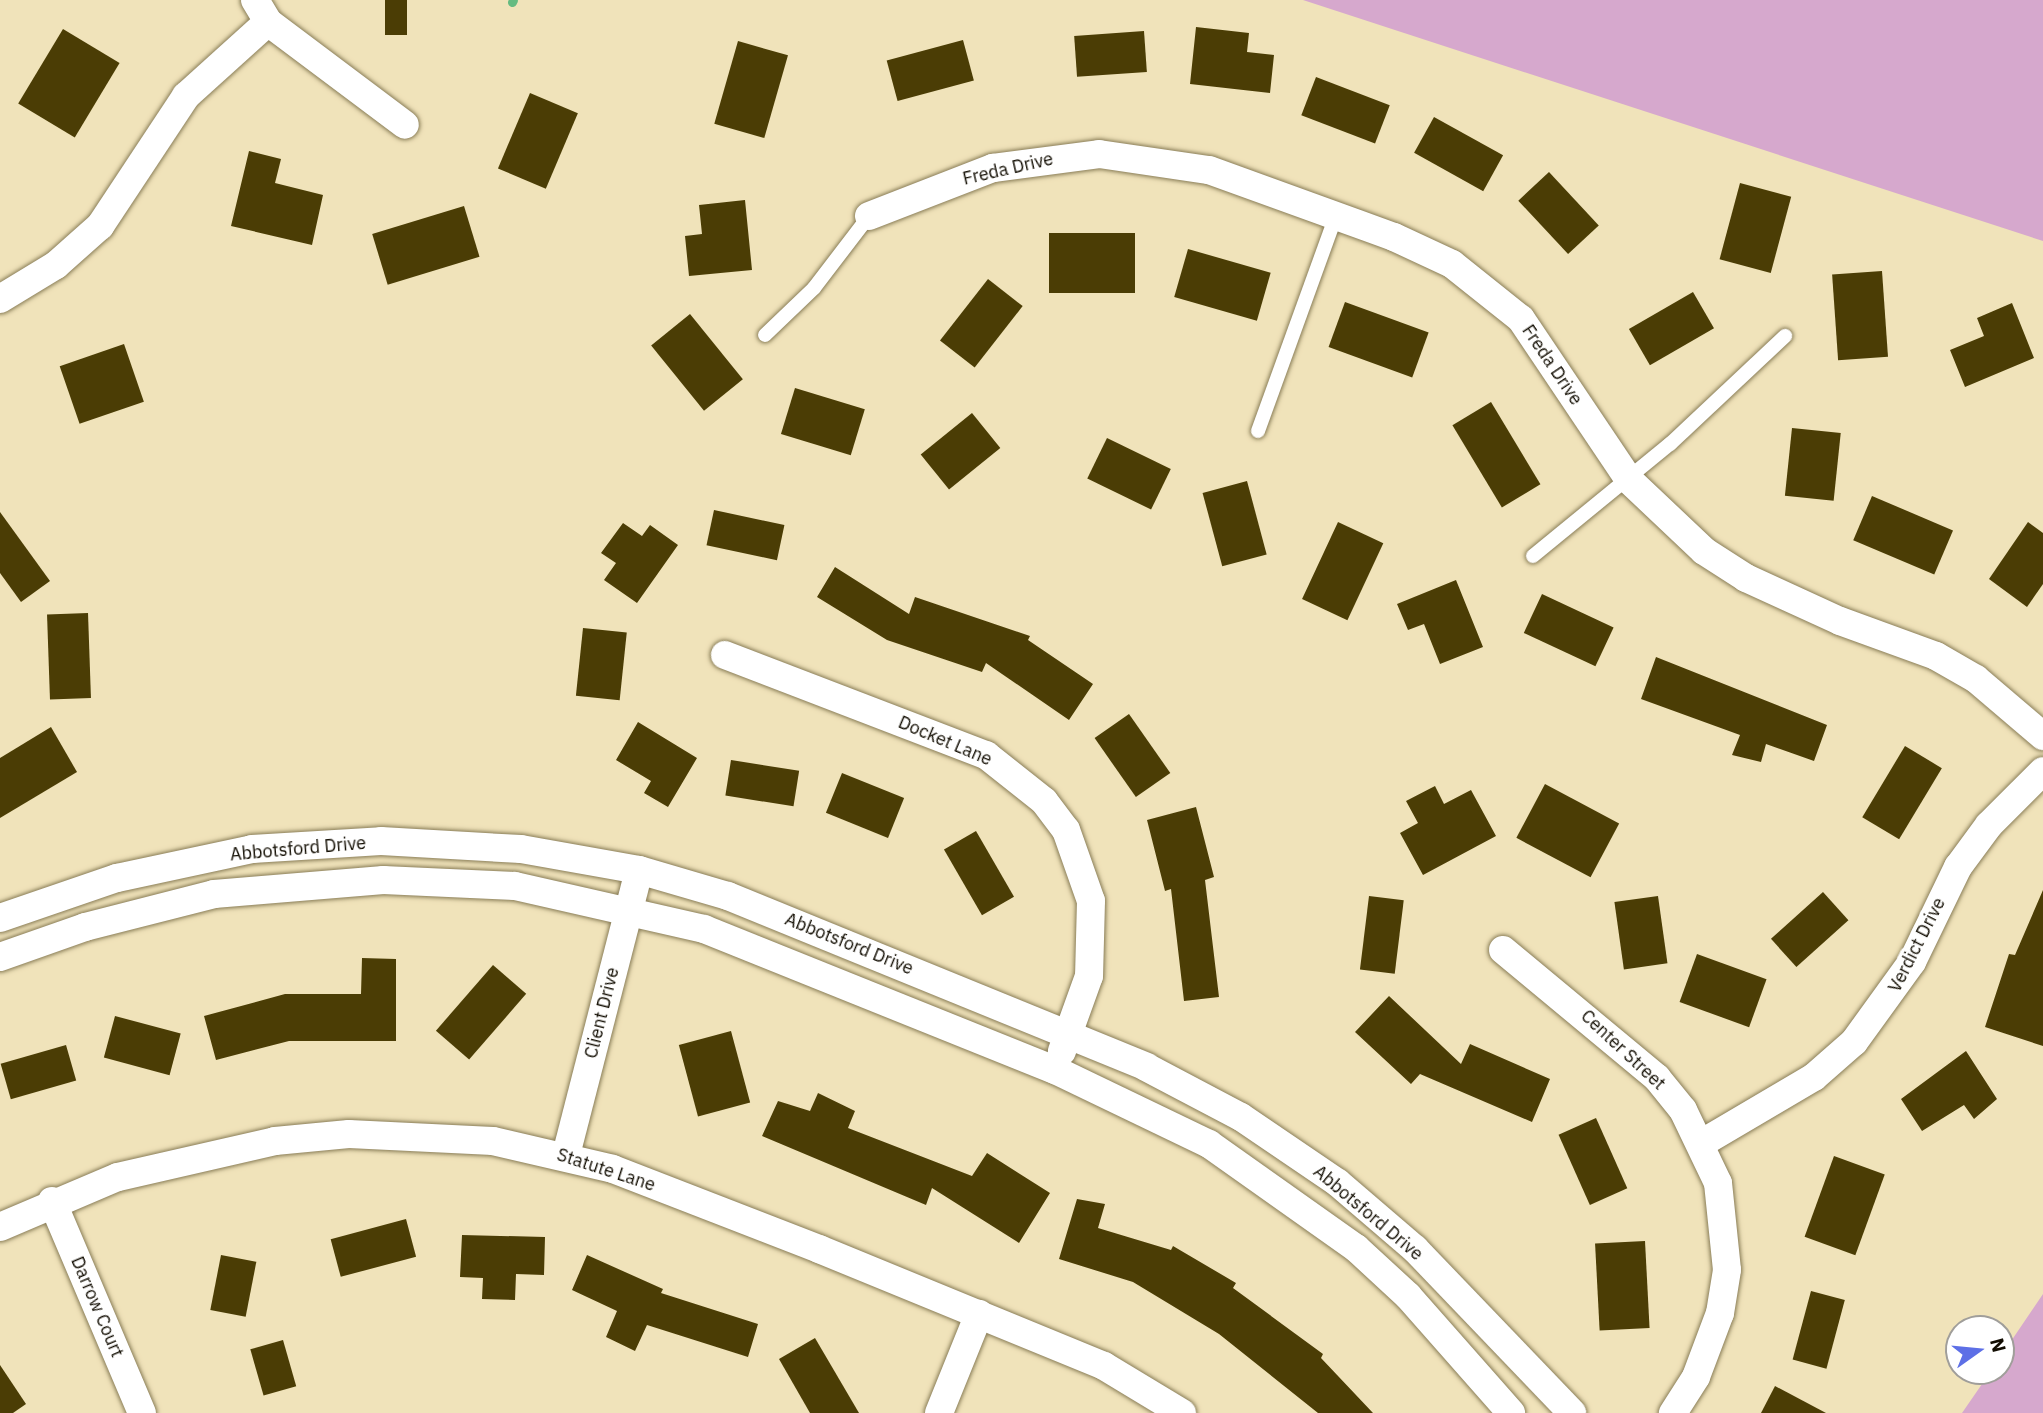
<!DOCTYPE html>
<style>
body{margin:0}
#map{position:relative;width:2043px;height:1413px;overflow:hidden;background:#f0e3ba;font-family:"IBM Plex Sans",sans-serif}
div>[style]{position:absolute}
.green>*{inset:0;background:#d6a8cd}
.stream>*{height:9px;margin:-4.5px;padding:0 4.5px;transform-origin:4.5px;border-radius:4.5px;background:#65bb81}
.building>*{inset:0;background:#4b3d05;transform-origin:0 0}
.roads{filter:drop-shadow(0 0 2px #897d57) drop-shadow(0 0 2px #897d57)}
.service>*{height:14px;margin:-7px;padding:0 7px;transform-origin:7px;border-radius:7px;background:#fff}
.minor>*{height:28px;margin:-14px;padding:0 14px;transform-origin:14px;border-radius:14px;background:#fff}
span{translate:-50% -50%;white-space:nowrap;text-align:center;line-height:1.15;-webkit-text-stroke:7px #fff;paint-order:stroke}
.street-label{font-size:18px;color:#120d02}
.north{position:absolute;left:1945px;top:1315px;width:70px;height:70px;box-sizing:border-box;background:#fff;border:2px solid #a09e9a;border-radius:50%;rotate:75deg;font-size:19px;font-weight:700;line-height:28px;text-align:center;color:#120d02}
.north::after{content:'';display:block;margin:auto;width:24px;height:32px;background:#5d6fe6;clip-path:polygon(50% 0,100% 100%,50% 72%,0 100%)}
</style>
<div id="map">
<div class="green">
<i style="clip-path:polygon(1303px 0,2043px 0,2043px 241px)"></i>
<i style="clip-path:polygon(2043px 1294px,2043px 1413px,1962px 1413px,1991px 1371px,2001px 1371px,2001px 1356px)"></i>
</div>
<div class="stream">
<i style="left:512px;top:2px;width:2px;rotate:-63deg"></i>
</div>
<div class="building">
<i style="left:385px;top:0;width:22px;height:35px"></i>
<i style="clip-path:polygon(1196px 27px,1249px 33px,1247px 52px,1274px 55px,1270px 93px,1190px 84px)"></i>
<i style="left:63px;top:29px;width:66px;height:87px;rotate:31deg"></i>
<i style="left:1144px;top:31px;width:41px;height:70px;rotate:86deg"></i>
<i style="left:963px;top:40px;width:42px;height:79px;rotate:75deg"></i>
<i style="left:738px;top:41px;width:52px;height:86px;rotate:16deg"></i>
<i style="left:1316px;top:77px;width:79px;height:41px;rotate:21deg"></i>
<i style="left:530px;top:93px;width:52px;height:82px;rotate:23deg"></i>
<i style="left:1434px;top:117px;width:79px;height:41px;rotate:29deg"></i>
<i style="clip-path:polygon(249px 151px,281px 159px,275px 183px,323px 195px,312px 245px,231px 226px)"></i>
<i style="left:1549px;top:172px;width:73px;height:42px;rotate:47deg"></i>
<i style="left:1740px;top:183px;width:53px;height:79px;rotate:15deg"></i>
<i style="clip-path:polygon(745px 200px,752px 270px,689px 276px,685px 236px,702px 234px,699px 205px)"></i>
<i style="left:464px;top:206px;width:53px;height:96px;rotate:73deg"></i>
<i style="left:1049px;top:233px;width:86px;height:60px"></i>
<i style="left:1188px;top:249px;width:86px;height:50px;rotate:16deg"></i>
<i style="left:1882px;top:271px;width:86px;height:50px;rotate:86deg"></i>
<i style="left:988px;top:279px;width:44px;height:78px;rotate:38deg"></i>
<i style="left:1693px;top:292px;width:42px;height:74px;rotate:60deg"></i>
<i style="left:1345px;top:302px;width:89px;height:48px;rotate:20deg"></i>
<i style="clip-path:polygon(2012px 303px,2034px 358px,1965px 387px,1950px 350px,1984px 336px,1977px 318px)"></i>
<i style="left:690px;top:314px;width:84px;height:50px;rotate:51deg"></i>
<i style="left:124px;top:344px;width:61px;height:68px;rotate:71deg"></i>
<i style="left:795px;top:388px;width:73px;height:48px;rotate:17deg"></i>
<i style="left:1491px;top:402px;width:96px;height:45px;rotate:59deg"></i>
<i style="left:972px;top:413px;width:45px;height:66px;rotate:51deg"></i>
<i style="left:1792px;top:428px;width:49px;height:68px;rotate:6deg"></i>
<i style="left:1107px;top:438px;width:71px;height:45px;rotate:26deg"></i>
<i style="left:1247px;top:481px;width:76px;height:46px;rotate:75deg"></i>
<i style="left:1872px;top:496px;width:88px;height:48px;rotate:23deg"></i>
<i style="left:714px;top:510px;width:72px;height:36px;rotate:12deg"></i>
<i style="clip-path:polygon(0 512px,50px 581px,21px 602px,0 573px)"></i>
<i style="left:1338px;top:522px;width:50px;height:85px;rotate:25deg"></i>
<i style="clip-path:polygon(2028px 522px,2043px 533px,2043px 584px,2027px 607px,1989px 579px)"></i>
<i style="clip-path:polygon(623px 523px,642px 536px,650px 525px,678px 545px,637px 603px,604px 580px,616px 563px,601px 553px)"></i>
<i style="clip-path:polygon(835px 567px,909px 614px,915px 597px,1030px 636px,1028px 640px,1093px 684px,1069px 720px,986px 663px,982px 672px,887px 640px,817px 597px)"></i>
<i style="clip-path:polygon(1456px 580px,1483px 647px,1440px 664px,1424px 624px,1408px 630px,1397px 604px)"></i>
<i style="left:1542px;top:594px;width:79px;height:43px;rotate:25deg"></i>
<i style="left:88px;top:613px;width:85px;height:41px;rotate:88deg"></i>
<i style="left:583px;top:628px;width:44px;height:68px;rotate:6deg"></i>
<i style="clip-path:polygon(1656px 657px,1827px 725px,1814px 761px,1766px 744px,1761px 762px,1732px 755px,1740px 735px,1641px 699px)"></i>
<i style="left:1129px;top:714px;width:72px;height:42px;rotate:55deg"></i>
<i style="clip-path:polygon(638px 722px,697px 758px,668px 807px,644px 793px,651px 781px,616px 760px)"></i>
<i style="clip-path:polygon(51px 727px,77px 772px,0 818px,0 758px)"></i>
<i style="left:1905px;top:746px;width:43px;height:83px;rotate:31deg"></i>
<i style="left:731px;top:760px;width:69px;height:36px;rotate:9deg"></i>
<i style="left:842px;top:773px;width:67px;height:43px;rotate:22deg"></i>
<i style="left:1545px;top:784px;width:84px;height:61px;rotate:28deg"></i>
<i style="clip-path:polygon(1435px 786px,1444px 804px,1471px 790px,1496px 836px,1423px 875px,1400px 833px,1418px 823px,1406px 801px)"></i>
<i style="clip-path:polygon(1196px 807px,1214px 877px,1205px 880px,1219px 997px,1184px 1001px,1171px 889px,1165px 891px,1147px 820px)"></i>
<i style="left:976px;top:831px;width:76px;height:37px;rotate:60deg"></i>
<i style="clip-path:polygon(2043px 890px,2043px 1046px,1985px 1027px,2009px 954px,2015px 955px)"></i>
<i style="left:1823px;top:892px;width:38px;height:70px;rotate:48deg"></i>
<i style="left:1369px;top:896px;width:35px;height:74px;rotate:7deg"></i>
<i style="left:1658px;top:896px;width:68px;height:44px;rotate:82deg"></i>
<i style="left:1697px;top:954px;width:74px;height:51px;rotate:20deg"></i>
<i style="clip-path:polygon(362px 958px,396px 959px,396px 1041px,289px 1041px,216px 1060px,204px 1016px,285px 994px,361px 994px)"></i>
<i style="left:493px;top:965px;width:44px;height:87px;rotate:41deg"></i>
<i style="clip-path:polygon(1389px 996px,1461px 1064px,1470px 1044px,1550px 1079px,1532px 1122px,1420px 1074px,1411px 1084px,1355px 1032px)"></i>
<i style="left:115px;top:1016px;width:68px;height:43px;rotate:15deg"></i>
<i style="left:731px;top:1031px;width:74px;height:54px;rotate:75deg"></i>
<i style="left:66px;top:1045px;width:37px;height:68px;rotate:74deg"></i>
<i style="clip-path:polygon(1966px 1051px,1997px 1099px,1974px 1119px,1964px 1105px,1922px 1131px,1901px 1099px)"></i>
<i style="clip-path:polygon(818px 1093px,855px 1111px,848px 1128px,972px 1176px,987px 1153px,1050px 1193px,1019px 1243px,932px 1188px,926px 1205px,762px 1136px,778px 1101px,810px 1111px)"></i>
<i style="left:1596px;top:1118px;width:77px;height:41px;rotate:66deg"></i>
<i style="left:1834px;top:1156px;width:54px;height:86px;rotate:20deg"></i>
<i style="clip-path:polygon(1077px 1199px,1105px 1204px,1098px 1228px,1171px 1250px,1173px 1246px,1236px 1283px,1233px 1288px,1323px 1354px,1321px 1358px,1373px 1413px,1318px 1413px,1219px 1334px,1133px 1282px,1059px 1259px)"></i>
<i style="left:406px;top:1219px;width:39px;height:78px;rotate:75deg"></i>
<i style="clip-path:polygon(462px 1235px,545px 1237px,544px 1275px,516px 1274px,515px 1300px,482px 1299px,483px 1278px,460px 1277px)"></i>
<i style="left:1645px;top:1241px;width:87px;height:50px;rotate:87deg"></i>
<i style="left:221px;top:1255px;width:36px;height:56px;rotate:11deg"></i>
<i style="clip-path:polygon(587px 1255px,663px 1289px,661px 1293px,758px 1324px,748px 1357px,647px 1325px,635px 1351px,606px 1337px,617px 1311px,572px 1290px)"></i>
<i style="left:1811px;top:1291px;width:35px;height:71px;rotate:15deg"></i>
<i style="clip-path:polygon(815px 1338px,859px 1413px,810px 1413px,779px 1359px)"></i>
<i style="left:283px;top:1340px;width:48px;height:34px;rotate:74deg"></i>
<i style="clip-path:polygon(0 1365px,26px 1404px,13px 1413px,0 1413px)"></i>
<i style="clip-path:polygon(1775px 1386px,1826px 1413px,1761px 1413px)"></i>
</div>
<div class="roads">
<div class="service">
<i style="left:765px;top:335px;width:68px;rotate:-43.8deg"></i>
<i style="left:814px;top:288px;width:91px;rotate:-52.6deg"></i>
<i style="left:1258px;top:431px;width:229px;rotate:-70.1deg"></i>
<i style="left:1533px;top:556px;width:177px;rotate:-39.3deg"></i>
<i style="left:1670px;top:444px;width:158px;rotate:-43.2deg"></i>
</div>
<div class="minor">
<i style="left:255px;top:0;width:26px;rotate:59deg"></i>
<i style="left:268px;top:22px;width:171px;rotate:36.9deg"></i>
<i style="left:869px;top:216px;width:133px;rotate:-21.2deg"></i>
<i style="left:993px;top:168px;width:107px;rotate:-7.5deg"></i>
<i style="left:1099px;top:154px;width:111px;rotate:8.3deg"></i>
<i style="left:1209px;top:170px;width:197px;rotate:19.9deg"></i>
<i style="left:1394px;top:237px;width:64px;rotate:25deg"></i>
<i style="left:1452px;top:264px;width:88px;rotate:38.6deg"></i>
<i style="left:1521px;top:319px;width:194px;rotate:56.1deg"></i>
<i style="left:1629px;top:480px;width:103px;rotate:43.4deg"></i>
<i style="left:1704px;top:551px;width:50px;rotate:32.7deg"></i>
<i style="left:1746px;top:578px;width:103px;rotate:24.6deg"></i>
<i style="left:1840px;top:621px;width:102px;rotate:20deg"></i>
<i style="left:1936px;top:656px;width:46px;rotate:29.9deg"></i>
<i style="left:1976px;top:679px;width:88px;rotate:40.4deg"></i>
<i style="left:0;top:299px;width:66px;rotate:-31.3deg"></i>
<i style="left:56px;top:265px;width:59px;rotate:-41.6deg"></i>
<i style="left:100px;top:226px;width:156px;rotate:-56.5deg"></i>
<i style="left:186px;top:96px;width:110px;rotate:-42.1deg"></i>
<i style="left:725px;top:655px;width:280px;rotate:21deg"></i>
<i style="left:986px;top:755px;width:74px;rotate:38.4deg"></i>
<i style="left:1044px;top:801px;width:36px;rotate:53deg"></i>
<i style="left:1066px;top:830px;width:75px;rotate:70.6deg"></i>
<i style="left:1091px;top:901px;width:75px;rotate:91.5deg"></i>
<i style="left:1089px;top:976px;width:80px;rotate:109.8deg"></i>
<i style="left:0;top:918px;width:124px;rotate:-18.9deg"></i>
<i style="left:117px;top:878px;width:138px;rotate:-12.1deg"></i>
<i style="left:252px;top:849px;width:129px;rotate:-3.5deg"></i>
<i style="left:381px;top:841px;width:140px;rotate:3.3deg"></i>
<i style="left:521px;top:849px;width:120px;rotate:10.1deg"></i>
<i style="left:639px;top:870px;width:93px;rotate:16.3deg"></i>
<i style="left:728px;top:896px;width:452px;rotate:22.2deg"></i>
<i style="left:1146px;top:1067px;width:107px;rotate:27.8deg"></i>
<i style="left:1241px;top:1117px;width:117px;rotate:34.2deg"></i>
<i style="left:1338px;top:1183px;width:101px;rotate:40.6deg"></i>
<i style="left:1415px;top:1249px;width:227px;rotate:46.2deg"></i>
<i style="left:1503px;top:950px;width:200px;rotate:39.7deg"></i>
<i style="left:1657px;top:1078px;width:41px;rotate:50.9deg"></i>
<i style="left:1683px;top:1110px;width:81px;rotate:64.4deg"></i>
<i style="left:1718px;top:1183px;width:87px;rotate:84.1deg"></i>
<i style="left:1727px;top:1270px;width:44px;rotate:99.2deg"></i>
<i style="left:1720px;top:1313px;width:68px;rotate:110.6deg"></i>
<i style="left:1696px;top:1377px;width:43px;rotate:122.6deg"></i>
<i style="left:0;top:957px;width:90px;rotate:-19.4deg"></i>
<i style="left:85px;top:927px;width:133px;rotate:-14.3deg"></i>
<i style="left:214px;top:894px;width:170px;rotate:-4.7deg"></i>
<i style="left:383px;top:880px;width:132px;rotate:2.6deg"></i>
<i style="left:515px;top:886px;width:194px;rotate:12.8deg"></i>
<i style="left:704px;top:929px;width:378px;rotate:21.9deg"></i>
<i style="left:1055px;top:1070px;width:171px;rotate:25.7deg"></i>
<i style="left:1209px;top:1144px;width:180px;rotate:35.3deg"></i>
<i style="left:1356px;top:1248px;width:71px;rotate:42.7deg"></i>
<i style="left:1408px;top:1296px;width:156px;rotate:48.6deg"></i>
<i style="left:1702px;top:1143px;width:130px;rotate:-30.5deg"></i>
<i style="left:1814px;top:1077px;width:53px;rotate:-41.2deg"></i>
<i style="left:1854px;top:1042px;width:99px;rotate:-54.1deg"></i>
<i style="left:1912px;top:962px;width:106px;rotate:-64.2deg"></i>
<i style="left:1958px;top:867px;width:52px;rotate:-53.6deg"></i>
<i style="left:1989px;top:825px;width:76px;rotate:-45deg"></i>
<i style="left:566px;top:1155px;width:294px;rotate:-75.6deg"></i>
<i style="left:52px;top:1201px;width:230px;rotate:67deg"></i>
<i style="left:0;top:1227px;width:128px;rotate:-23deg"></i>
<i style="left:118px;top:1177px;width:161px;rotate:-12.9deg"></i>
<i style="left:275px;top:1141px;width:74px;rotate:-5.4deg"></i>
<i style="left:349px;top:1134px;width:144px;rotate:2.8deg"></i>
<i style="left:493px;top:1141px;width:123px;rotate:13.1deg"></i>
<i style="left:613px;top:1169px;width:221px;rotate:21.2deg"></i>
<i style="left:819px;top:1249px;width:308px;rotate:22.3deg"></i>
<i style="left:1104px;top:1366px;width:91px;rotate:31.1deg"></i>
<i style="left:939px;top:1413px;width:107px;rotate:-68deg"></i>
</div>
</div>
<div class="street-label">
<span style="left:1008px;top:169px;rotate:-13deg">Freda Drive</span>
<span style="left:1552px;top:365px;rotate:56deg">Freda Drive</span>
<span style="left:945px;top:741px;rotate:23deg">Docket Lane</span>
<span style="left:298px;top:849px;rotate:-5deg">Abbotsford Drive</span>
<span style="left:849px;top:944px;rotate:22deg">Abbotsford Drive</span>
<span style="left:1917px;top:945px;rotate:-63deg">Verdict Drive</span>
<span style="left:602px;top:1013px;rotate:-76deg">Client Drive</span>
<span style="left:1623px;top:1050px;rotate:43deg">Center Street</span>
<span style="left:606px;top:1170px;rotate:18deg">Statute Lane</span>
<span style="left:1368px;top:1213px;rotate:40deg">Abbotsford Drive</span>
<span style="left:97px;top:1307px;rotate:67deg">Darrow Court</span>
</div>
<div class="north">N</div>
</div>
